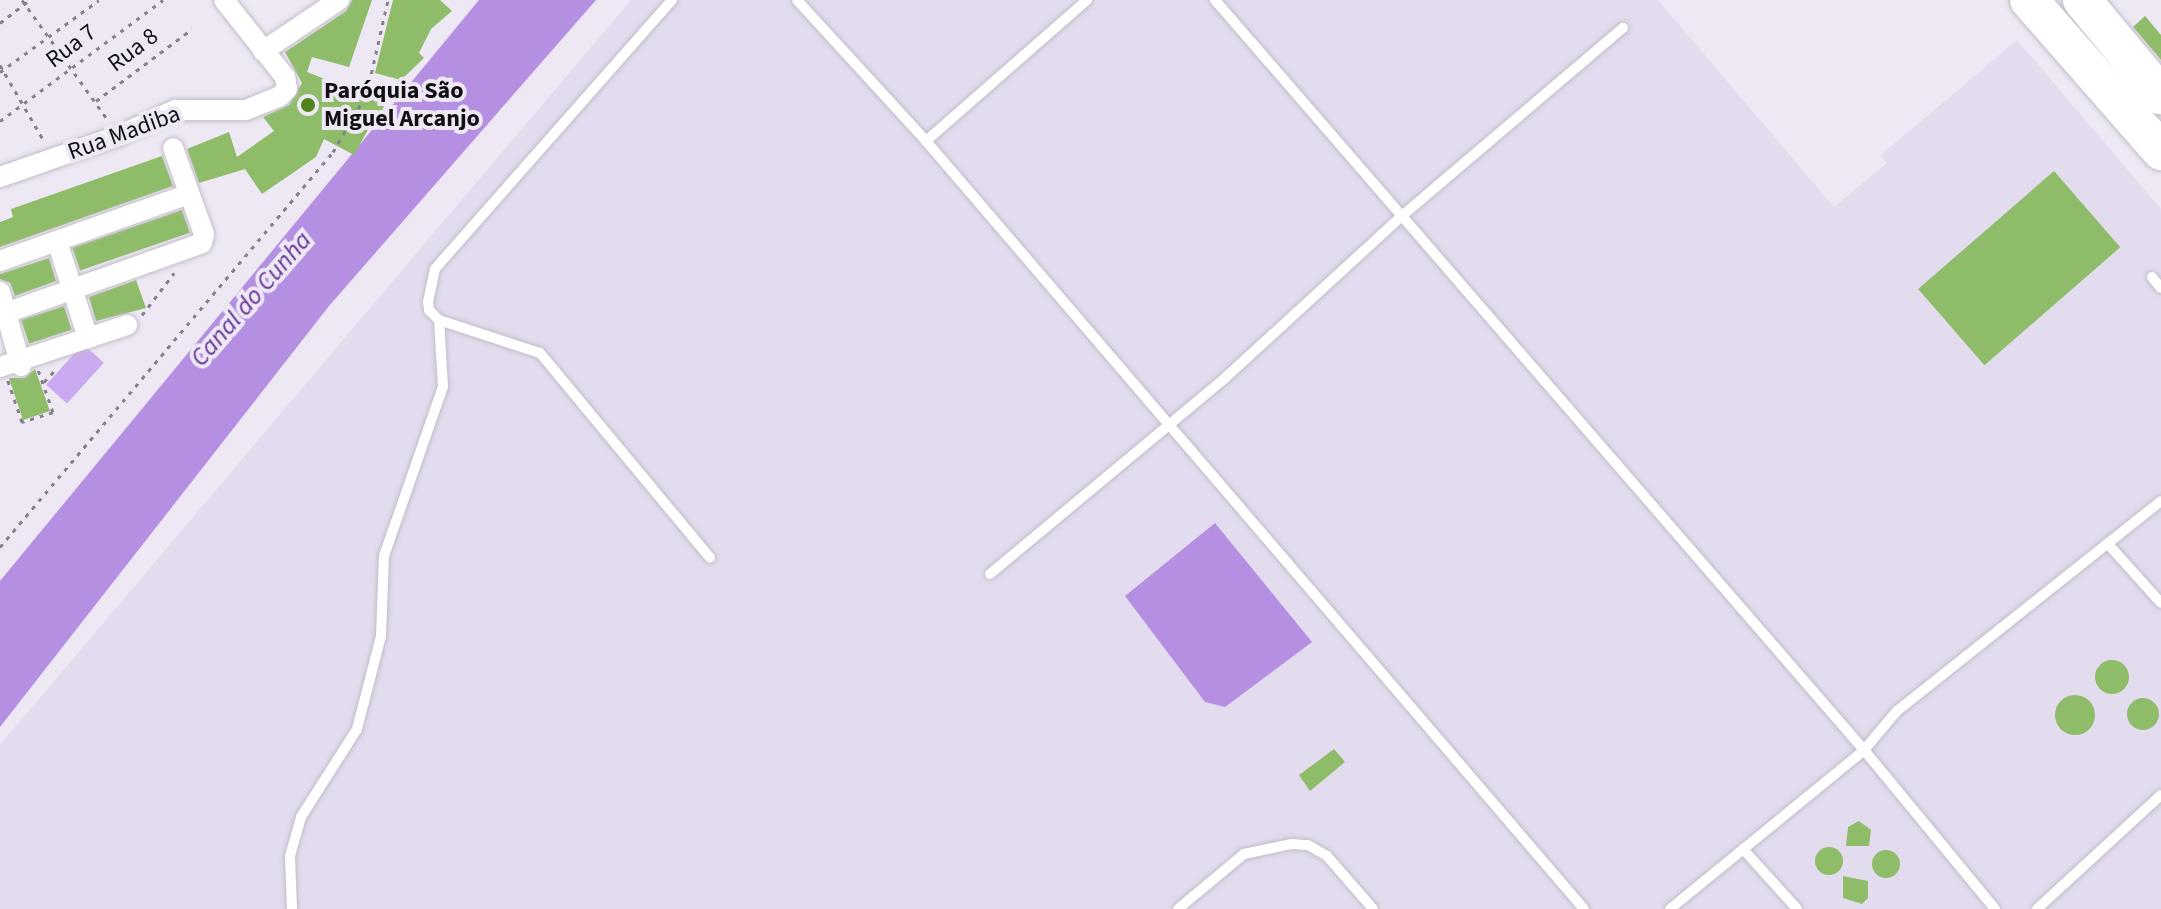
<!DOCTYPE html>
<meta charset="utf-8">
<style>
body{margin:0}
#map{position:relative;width:2161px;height:909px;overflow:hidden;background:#ede8f3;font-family:"Source Sans 3",sans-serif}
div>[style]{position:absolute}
.built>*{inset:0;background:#e3dcee}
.green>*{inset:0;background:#c9aaf0;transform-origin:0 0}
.water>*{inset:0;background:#b58fe2}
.building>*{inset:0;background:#8ebc69;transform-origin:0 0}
.round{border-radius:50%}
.path>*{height:3px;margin-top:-1.5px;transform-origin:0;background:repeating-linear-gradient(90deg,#858189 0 4px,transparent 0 10px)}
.roads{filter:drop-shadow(0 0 2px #c2bdc8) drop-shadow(0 0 2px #c2bdc8)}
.lane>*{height:10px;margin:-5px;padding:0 5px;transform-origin:5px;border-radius:5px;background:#fff}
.street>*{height:20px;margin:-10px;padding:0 10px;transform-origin:10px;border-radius:10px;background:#fff}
.highway>*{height:38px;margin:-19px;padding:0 19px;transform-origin:19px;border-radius:19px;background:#fff}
.dots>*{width:22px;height:22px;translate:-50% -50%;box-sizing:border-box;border:4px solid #ede8f3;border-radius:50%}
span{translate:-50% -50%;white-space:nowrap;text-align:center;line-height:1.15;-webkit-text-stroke:8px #ede8f3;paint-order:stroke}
.street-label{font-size:24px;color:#110f13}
.poi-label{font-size:24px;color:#110f13;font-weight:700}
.left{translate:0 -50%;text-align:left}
.water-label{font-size:26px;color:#693898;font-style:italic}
</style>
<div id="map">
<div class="built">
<i style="clip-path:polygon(631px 0,1658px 0,1834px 207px,1887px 163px,1881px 155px,2017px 40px,2161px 209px,2161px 909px,0 909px,0 745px)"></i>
</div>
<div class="green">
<i style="left:83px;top:344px;width:28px;height:55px;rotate:42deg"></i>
</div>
<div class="water">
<i style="clip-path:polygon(479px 0,596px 0,329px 306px,0 727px,0 581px)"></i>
<i style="clip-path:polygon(1215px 523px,1312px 642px,1225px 707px,1205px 702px,1125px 596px)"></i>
</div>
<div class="building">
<i style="clip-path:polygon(352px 0,372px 0,349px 67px,312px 57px,307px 72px,385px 103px,375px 130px,369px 128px,354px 155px,324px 139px,316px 157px,262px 194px,245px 169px,199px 183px,187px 149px,229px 132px,237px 157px,274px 131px,263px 117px,289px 105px,302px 83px,285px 52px,346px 11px)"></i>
<i style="clip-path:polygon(393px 0,440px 0,452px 11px,431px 29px,419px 53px,424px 58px,401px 80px,375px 73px)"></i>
<i style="clip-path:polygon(2145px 16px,2161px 35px,2161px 60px,2133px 27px)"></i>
<i style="clip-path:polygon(162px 156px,173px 186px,0 247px,0 222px,13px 217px,11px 209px)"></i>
<i style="left:2054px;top:171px;width:101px;height:180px;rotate:49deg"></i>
<i style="left:182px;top:210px;width:24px;height:116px;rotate:71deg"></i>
<i style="clip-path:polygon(49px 258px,56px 281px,15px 296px,10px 283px,0 279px,0 274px)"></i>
<i style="clip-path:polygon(136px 280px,146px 308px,96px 321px,89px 297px)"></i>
<i style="left:64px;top:306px;width:25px;height:45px;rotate:72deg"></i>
<i style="clip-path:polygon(35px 369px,50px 411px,23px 420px,9px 378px,25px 378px)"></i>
<i class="round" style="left:2095px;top:660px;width:34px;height:34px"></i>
<i class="round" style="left:2055px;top:695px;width:40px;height:40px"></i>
<i class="round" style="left:2127px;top:698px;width:32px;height:32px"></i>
<i style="clip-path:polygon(1334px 749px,1345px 762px,1310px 791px,1299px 775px)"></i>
<i style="clip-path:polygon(1859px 821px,1871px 830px,1869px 846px,1846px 846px,1848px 827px)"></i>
<i class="round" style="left:1815px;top:847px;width:28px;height:28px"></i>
<i class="round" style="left:1872px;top:850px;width:28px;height:28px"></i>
<i style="clip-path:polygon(1843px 876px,1868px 881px,1868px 898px,1862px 904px,1843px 898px)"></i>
</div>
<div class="path">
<i style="left:22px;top:0;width:148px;rotate:54.4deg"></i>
<i style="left:0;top:23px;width:37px;rotate:-38deg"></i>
<i style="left:0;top:65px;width:88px;rotate:59.9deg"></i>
<i style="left:0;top:72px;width:122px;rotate:-36deg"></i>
<i style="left:96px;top:101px;width:120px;rotate:-36.9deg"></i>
<i style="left:0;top:121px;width:203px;rotate:-36.6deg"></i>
<i style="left:142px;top:315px;width:53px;rotate:-52.7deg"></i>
<i style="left:35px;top:361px;width:54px;rotate:70.6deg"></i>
<i style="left:53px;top:412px;width:33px;rotate:162deg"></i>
<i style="left:22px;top:422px;width:53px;rotate:-108.8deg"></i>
<i style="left:5px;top:372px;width:32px;rotate:-20deg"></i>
<i style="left:44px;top:382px;width:16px;rotate:-47deg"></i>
<i style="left:0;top:547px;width:517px;rotate:-49.87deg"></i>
<i style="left:333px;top:152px;width:68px;rotate:-60deg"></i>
<i style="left:367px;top:93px;width:95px;rotate:-77.3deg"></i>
</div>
<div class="roads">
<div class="lane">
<i style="left:672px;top:0;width:359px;rotate:131.4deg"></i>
<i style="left:435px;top:269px;width:33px;rotate:102deg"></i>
<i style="left:428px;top:301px;width:9px;rotate:84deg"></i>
<i style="left:429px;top:310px;width:14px;rotate:45deg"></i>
<i style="left:439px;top:320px;width:106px;rotate:18.1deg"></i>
<i style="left:540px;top:353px;width:266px;rotate:50.3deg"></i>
<i style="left:797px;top:0;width:191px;rotate:47.5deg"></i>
<i style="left:926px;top:141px;width:1011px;rotate:49.41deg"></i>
<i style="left:1215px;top:0;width:992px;rotate:49.13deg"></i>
<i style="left:1864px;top:750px;width:206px;rotate:50.5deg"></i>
<i style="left:926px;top:141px;width:214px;rotate:-41.2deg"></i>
<i style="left:2152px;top:277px;width:14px;rotate:51deg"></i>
<i style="left:2108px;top:544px;width:79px;rotate:48.1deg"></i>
<i style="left:990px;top:574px;width:306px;rotate:-39.8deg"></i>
<i style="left:1225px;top:378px;width:241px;rotate:-42.5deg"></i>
<i style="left:1403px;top:215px;width:289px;rotate:-40.4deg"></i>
<i style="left:1743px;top:849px;width:81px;rotate:48deg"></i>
<i style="left:292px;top:909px;width:53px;rotate:-92.2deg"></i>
<i style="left:290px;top:856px;width:41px;rotate:-74.2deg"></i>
<i style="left:301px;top:817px;width:104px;rotate:-57.5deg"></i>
<i style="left:357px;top:729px;width:96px;rotate:-75.5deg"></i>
<i style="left:381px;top:636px;width:80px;rotate:-87.9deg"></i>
<i style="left:384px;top:556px;width:179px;rotate:-70.8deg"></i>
<i style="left:443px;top:387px;width:67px;rotate:-93.4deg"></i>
<i style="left:1178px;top:909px;width:86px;rotate:-39.8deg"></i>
<i style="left:1244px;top:854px;width:49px;rotate:-11.8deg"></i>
<i style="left:1292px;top:844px;width:16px;rotate:4deg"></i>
<i style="left:1308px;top:845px;width:22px;rotate:30deg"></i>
<i style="left:1327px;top:856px;width:70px;rotate:49deg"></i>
<i style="left:1670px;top:909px;width:251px;rotate:-39.3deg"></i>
<i style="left:1864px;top:750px;width:51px;rotate:-49.8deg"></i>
<i style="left:1897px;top:711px;width:337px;rotate:-38.5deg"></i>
<i style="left:2037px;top:909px;width:168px;rotate:-42.6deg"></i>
</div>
<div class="street">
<i style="left:263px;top:51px;width:92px;rotate:-33.9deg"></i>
<i style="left:0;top:177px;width:125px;rotate:-19.2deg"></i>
<i style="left:118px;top:136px;width:63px;rotate:-24.5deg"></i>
<i style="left:175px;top:110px;width:71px"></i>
<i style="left:246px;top:110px;width:37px;rotate:-22deg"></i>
<i style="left:280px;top:96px;width:10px;rotate:-45deg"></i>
<i style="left:287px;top:89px;width:12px;rotate:-99deg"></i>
<i style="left:285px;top:77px;width:98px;rotate:-128.4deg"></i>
<i style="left:57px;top:241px;width:102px;rotate:72.3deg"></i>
<i style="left:0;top:261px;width:201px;rotate:-19.5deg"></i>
<i style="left:0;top:292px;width:77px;rotate:74.2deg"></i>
<i style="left:3px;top:314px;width:211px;rotate:-19.6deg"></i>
<i style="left:202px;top:243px;width:9px;rotate:-77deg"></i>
<i style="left:204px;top:234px;width:91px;rotate:-109.8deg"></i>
<i style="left:0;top:367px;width:134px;rotate:-18.3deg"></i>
</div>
<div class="highway">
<i style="left:2029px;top:0;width:201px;rotate:48.8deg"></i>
<i style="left:2082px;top:0;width:124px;rotate:50.3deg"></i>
</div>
</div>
<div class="dots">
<i style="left:308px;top:105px;background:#508419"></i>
</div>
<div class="street-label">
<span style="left:71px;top:46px;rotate:-37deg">Rua 7</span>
<span style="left:133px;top:50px;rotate:-37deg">Rua 8</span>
<span style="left:124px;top:133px;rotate:-20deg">Rua Madiba</span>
</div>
<div class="poi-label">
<span class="left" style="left:324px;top:105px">Paróquia São<br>Miguel Arcanjo</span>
</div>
<div class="water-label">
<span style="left:251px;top:299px;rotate:-49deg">Canal do Cunha</span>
</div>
</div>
